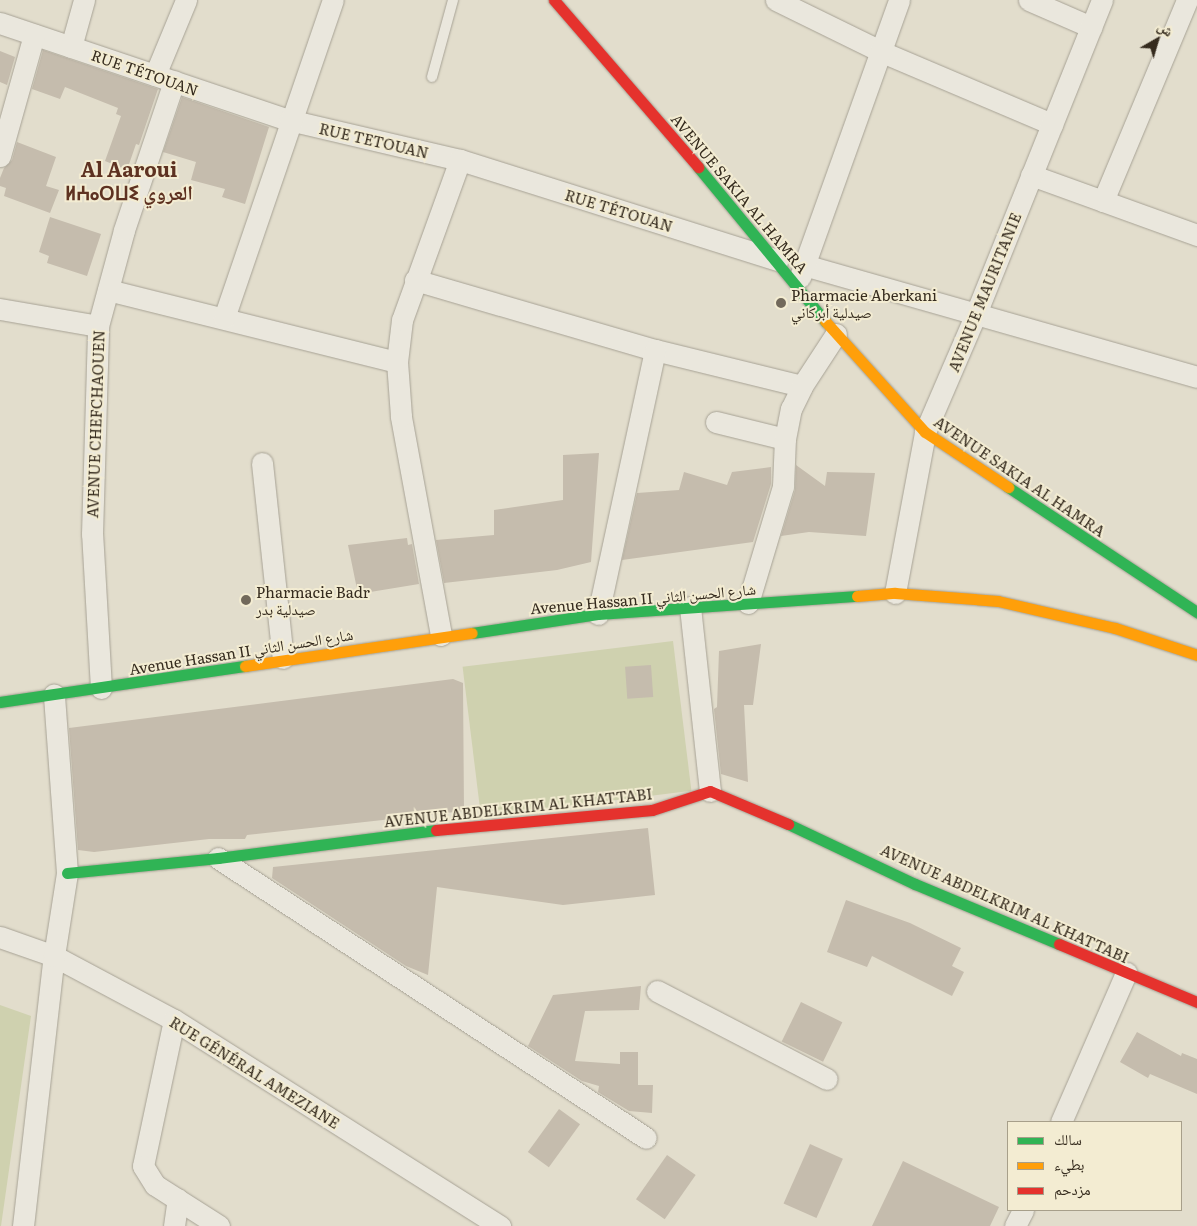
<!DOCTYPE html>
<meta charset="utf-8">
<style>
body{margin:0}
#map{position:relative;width:1197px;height:1226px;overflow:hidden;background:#e2ddcc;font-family:Literata,"Noto Naskh Arabic","Noto Sans Tifinagh",serif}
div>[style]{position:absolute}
.green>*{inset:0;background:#cfd1af;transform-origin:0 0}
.building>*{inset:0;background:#c5bcad;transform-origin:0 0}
.roads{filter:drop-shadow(0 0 1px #a7a295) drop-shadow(0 0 1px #a7a295)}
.lane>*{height:10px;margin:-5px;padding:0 5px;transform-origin:5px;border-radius:5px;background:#eae7dd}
.street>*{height:21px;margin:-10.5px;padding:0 10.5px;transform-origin:10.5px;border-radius:10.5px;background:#eae7dd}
.fast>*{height:11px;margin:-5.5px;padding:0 5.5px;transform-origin:5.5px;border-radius:5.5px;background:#30b455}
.slow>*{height:11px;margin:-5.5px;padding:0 5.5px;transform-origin:5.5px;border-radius:5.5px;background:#ff9f0a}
.jam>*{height:11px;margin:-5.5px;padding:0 5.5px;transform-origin:5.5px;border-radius:5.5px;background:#e5322d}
.dots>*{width:14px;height:14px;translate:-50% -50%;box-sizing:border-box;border:2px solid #f3ecd2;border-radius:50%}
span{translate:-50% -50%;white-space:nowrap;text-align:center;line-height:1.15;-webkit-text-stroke:4px #f3ecd2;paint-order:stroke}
.street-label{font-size:15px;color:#352b1e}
.poi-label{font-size:15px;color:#352b1e}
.left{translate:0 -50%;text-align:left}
.district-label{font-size:20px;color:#5e3221;font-weight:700}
.legend{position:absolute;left:1007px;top:1121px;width:175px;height:90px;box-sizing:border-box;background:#f3ecd2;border:1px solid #a79f8a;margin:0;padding:6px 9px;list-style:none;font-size:15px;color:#352b1e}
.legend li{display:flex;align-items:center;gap:10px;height:25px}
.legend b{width:25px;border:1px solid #a79f8a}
.north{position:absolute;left:1132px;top:15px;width:50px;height:50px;-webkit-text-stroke:4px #f3ecd2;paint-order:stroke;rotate:38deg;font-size:14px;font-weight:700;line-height:20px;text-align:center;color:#352b1e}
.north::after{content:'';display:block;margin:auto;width:18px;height:22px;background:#352b1e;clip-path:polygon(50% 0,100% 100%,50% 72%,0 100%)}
</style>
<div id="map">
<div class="green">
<i style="left:673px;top:641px;width:151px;height:212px;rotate:83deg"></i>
<i style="clip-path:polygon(0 1005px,31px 1016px,1px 1226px,0 1226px)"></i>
</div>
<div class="building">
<i style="clip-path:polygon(43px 50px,158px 89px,139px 145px,136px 144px,127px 170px,105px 161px,121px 116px,116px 114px,118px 108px,65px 87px,60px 99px,32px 89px)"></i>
<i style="clip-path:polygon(0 51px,15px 57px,7px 85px,0 82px)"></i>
<i style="clip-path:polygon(182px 97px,269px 127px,245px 204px,222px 197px,225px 189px,191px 180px,196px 162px,163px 152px)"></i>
<i style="clip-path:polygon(17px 142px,56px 157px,46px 186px,59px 190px,50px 213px,4px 196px,6px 188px,0 186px,0 178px,4px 168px,12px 160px)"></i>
<i style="clip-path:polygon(50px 217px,101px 234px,87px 276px,47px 263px,49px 256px,39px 252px)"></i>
<i style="clip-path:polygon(599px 453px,591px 562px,557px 570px,444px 583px,436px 540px,494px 535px,494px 510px,563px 500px,563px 455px)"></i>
<i style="clip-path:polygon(796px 465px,825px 486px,827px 472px,875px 473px,866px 536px,809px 532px,781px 536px,795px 490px)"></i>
<i style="clip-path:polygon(771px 467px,771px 484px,753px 542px,622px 560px,637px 493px,679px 490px,684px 472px,727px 485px,732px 472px)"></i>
<i style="clip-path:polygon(407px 538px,408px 545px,412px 544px,419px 584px,358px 594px,348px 545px)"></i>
<i style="clip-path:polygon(761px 644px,753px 705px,744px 705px,748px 782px,721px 774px,714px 709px,717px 707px,719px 651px)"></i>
<i style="left:651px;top:665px;width:32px;height:26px;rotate:86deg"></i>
<i style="clip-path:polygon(453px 679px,463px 683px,464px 811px,247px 835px,245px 839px,209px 839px,94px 852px,78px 850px,69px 728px)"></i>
<i style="clip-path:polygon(648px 828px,655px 895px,563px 905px,437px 887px,428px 975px,406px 966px,272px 878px,273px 867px)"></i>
<i style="clip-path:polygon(846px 900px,910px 923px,961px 948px,952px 966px,964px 972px,952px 996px,872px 956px,867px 967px,827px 952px)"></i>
<i style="clip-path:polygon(641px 986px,639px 1010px,585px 1011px,575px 1061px,620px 1064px,620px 1052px,638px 1052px,638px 1085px,653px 1085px,652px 1113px,629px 1111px,598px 1092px,599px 1086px,582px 1081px,528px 1046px,553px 995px)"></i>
<i style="left:801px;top:1002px;width:46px;height:44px;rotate:26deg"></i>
<i style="clip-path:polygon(1137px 1032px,1181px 1056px,1182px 1053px,1197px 1059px,1197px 1094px,1150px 1074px,1148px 1078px,1120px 1062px)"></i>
<i style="left:559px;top:1109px;width:26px;height:53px;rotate:36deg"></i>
<i style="left:810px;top:1144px;width:36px;height:65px;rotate:24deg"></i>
<i style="left:667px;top:1155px;width:35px;height:54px;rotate:35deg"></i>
<i style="clip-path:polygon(903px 1161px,999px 1207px,990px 1226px,872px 1226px)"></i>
</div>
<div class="roads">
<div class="lane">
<i style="left:432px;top:77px;width:80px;rotate:-74.7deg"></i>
</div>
<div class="street">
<i style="left:776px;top:0;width:118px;rotate:26.1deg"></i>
<i style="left:882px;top:52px;width:185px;rotate:23deg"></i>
<i style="left:1029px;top:0;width:68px;rotate:23.5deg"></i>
<i style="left:0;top:23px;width:305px;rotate:18.6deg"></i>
<i style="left:289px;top:120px;width:176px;rotate:13.2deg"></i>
<i style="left:460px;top:160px;width:333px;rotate:17.5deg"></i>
<i style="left:71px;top:47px;width:49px;rotate:-74.5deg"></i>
<i style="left:155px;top:75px;width:81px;rotate:-67.5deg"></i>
<i style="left:0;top:156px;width:126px;rotate:-74.3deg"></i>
<i style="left:1031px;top:175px;width:177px;rotate:19.9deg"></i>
<i style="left:1103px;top:201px;width:218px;rotate:-67.3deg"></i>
<i style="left:804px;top:265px;width:409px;rotate:15.9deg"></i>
<i style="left:800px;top:277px;width:294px;rotate:-70.3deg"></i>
<i style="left:415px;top:280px;width:250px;rotate:16.3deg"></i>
<i style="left:655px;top:350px;width:151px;rotate:13.8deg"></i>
<i style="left:108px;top:290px;width:298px;rotate:14deg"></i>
<i style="left:0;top:309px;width:99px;rotate:9.8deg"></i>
<i style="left:224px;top:318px;width:336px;rotate:-71.1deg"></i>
<i style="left:716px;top:422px;width:71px;rotate:13.8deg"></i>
<i style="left:262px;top:463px;width:196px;rotate:83.9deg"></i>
<i style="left:895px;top:593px;width:164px;rotate:-79.4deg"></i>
<i style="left:925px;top:432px;width:126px;rotate:-66.7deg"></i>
<i style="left:975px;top:316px;width:341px;rotate:-68.1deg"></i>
<i style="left:748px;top:603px;width:122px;rotate:-73.3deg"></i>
<i style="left:783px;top:486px;width:47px;rotate:-87.6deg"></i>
<i style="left:785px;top:439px;width:31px;rotate:-79deg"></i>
<i style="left:791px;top:409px;width:25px;rotate:-64deg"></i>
<i style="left:802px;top:386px;width:62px;rotate:-56.8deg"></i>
<i style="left:690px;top:607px;width:185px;rotate:83.8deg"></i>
<i style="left:598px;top:614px;width:270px;rotate:-77.8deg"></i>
<i style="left:441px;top:635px;width:223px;rotate:-100.4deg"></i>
<i style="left:401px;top:416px;width:54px;rotate:-94.2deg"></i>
<i style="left:397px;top:362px;width:42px;rotate:-83.2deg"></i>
<i style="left:402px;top:320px;width:170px;rotate:-70.1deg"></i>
<i style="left:101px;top:688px;width:154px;rotate:-93.3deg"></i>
<i style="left:92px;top:534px;width:208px;rotate:-88.3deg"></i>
<i style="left:98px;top:326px;width:99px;rotate:-74.8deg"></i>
<i style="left:124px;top:230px;width:157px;rotate:-71.4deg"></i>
<i style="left:218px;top:858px;width:511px;rotate:33.19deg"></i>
<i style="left:0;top:937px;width:57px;rotate:19.4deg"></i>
<i style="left:54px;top:956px;width:136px;rotate:28.1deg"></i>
<i style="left:174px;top:1020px;width:386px;rotate:32.3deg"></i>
<i style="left:657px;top:991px;width:191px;rotate:27.4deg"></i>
<i style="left:174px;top:1020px;width:149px;rotate:102deg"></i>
<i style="left:143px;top:1166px;width:22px;rotate:58deg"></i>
<i style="left:155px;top:1185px;width:76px;rotate:32.6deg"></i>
<i style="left:1061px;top:1122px;width:163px;rotate:-66.4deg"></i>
<i style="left:23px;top:1226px;width:272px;rotate:-83.5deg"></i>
<i style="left:54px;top:956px;width:84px;rotate:-81.1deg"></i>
<i style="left:67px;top:873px;width:179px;rotate:-94.2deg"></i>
<i style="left:174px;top:1226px;width:27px;rotate:-82deg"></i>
<i style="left:1015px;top:1226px;width:18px;rotate:-63deg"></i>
</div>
<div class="fast">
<i style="left:698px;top:167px;width:200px;rotate:50.5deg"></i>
<i style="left:1008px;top:487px;width:227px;rotate:33.5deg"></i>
<i style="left:472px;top:633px;width:127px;rotate:-8.6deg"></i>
<i style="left:598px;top:614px;width:260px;rotate:-4deg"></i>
<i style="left:0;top:702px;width:248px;rotate:-8.4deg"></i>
<i style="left:788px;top:824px;width:140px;rotate:25.3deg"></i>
<i style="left:915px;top:884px;width:156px;rotate:22.6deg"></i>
<i style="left:67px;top:873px;width:152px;rotate:-5.7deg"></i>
<i style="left:218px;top:858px;width:220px;rotate:-7.3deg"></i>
</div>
<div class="slow">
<i style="left:825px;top:321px;width:149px;rotate:48deg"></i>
<i style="left:925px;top:432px;width:100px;rotate:33.5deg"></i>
<i style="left:857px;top:596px;width:38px;rotate:-5deg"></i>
<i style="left:895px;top:593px;width:103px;rotate:4.4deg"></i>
<i style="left:998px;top:601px;width:120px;rotate:13deg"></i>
<i style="left:1115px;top:628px;width:86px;rotate:18.2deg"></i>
<i style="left:245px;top:666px;width:229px;rotate:-8.3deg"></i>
</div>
<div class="jam">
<i style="left:554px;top:0;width:221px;rotate:49.2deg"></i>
<i style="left:436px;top:830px;width:217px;rotate:-5.3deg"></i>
<i style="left:652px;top:810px;width:61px;rotate:-18.1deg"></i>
<i style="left:710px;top:791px;width:85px;rotate:22.9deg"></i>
<i style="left:1059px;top:944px;width:150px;rotate:22.8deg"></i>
</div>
</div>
<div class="dots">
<i style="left:781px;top:303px;background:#72695b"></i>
<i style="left:246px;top:600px;background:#72695b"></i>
</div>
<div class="street-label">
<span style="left:145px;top:72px;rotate:19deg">RUE TÉTOUAN</span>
<span style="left:374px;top:140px;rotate:13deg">RUE TETOUAN</span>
<span style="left:740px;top:193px;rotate:50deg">AVENUE SAKIA AL HAMRA</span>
<span style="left:619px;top:210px;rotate:17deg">RUE TÉTOUAN</span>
<span style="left:984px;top:292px;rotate:-68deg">AVENUE MAURITANIE</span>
<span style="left:95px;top:424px;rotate:-88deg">AVENUE CHEFCHAOUEN</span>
<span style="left:1020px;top:476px;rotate:34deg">AVENUE SAKIA AL HAMRA</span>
<span style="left:643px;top:598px;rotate:-5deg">Avenue Hassan II شارع الحسن الثاني</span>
<span style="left:241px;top:651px;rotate:-9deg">Avenue Hassan II شارع الحسن الثاني</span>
<span style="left:518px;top:807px;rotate:-6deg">AVENUE ABDELKRIM AL KHATTABI</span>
<span style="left:1005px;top:903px;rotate:24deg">AVENUE ABDELKRIM AL KHATTABI</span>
<span style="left:255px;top:1072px;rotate:32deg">RUE GÉNÉRAL AMEZIANE</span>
</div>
<div class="poi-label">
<span class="left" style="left:791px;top:303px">Pharmacie Aberkani<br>صيدلية أبركاني</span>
<span class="left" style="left:256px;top:600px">Pharmacie Badr<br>صيدلية بدر</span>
</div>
<div class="district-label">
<span style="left:129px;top:180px">Al Aaroui<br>ⵍⵄⴰⵔⵡⵉ العروي</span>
</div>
<ul class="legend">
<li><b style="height:6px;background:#30b455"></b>سالك</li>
<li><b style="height:6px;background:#ff9f0a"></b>بطيء</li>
<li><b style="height:6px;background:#e5322d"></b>مزدحم</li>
</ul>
<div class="north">ش</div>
</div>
